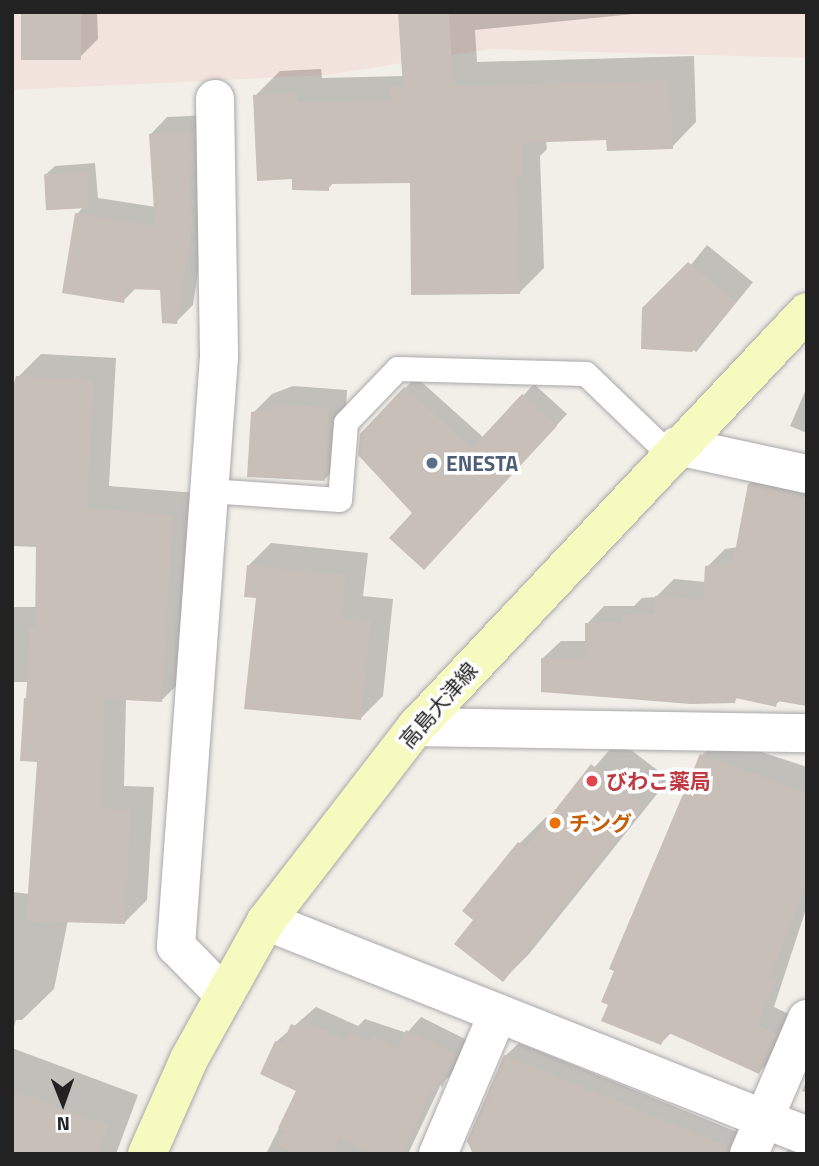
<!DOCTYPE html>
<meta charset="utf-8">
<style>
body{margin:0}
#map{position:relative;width:819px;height:1166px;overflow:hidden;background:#f2efe9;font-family:"Titillium Web","Noto Sans JP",sans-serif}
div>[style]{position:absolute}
.military>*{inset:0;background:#f3e3dd}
.shadow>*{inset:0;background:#0003;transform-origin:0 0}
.building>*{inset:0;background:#c7bfb8;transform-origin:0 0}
.roads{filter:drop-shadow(0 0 2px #a9a9a9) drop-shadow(0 0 2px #a9a9a9)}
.service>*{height:24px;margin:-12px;padding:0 12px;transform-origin:12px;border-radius:12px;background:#fff}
.minor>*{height:38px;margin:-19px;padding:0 19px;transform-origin:19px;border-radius:19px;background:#fff}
.secondary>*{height:38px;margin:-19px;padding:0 19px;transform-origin:19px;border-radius:19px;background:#f7fabf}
.dots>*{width:19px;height:19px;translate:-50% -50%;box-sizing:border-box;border:4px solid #fff;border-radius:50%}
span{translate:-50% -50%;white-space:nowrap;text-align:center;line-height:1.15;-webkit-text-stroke:7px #fff;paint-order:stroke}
.service-label{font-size:21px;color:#4e5e75;font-weight:700}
.left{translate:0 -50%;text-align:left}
.street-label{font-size:21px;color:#222}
.health-label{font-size:21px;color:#be3a42;font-weight:700}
.food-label{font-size:21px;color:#c56008;font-weight:700}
.frame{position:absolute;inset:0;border:14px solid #222;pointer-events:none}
.north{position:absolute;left:28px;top:1068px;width:70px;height:70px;-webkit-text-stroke:5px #fff;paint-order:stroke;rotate:179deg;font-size:19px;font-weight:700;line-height:28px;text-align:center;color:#222}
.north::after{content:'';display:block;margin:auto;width:24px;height:32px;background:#222;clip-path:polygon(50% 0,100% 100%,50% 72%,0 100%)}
</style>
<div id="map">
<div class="military">
<i style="clip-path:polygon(12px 12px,807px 12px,807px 58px,490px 49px,327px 75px,12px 90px)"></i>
</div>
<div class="shadow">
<i style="clip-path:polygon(23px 12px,97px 12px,98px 39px,81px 56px)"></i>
<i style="clip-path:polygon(399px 12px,653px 12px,475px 30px,477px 62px,694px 56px,696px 122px,672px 147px,608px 139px,546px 140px,547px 149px,540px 156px,544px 268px,520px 292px,412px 181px,334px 182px,328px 189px,294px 177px,255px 96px,280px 71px,321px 69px,322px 78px,404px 76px)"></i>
<i style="clip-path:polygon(210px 115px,208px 208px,193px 305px,176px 322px,161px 288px,135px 289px,123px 301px,77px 214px,84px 206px,45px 175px,55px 166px,95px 163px,98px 198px,156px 207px,151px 134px,167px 117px)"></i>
<i style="left:707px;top:245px;width:59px;height:90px;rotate:39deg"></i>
<i style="clip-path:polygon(41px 354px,116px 358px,109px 486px,196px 493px,185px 677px,162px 700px,126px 699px,124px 786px,154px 787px,147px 900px,124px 923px,68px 920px,54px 989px,22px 1020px,16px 1020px,12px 1033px,12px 892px,30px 894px,39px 761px,22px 760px,27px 682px,12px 682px,12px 607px,37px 607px,38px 547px,12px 546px,12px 397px,18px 377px)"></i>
<i style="clip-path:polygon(416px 377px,484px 438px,534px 384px,567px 414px,435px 557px,414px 513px,405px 388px)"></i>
<i style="clip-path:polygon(293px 386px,347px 390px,343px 460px,325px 479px,253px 413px,272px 394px)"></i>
<i style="clip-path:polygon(807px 387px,807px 433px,790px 426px)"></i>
<i style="clip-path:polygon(767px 467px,807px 473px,807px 704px,781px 700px,775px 705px,739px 696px,734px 701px,543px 658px,561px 641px,587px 641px,587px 624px,604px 606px,634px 606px,642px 598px,656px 597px,674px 579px,706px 582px,707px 567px,725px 549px,738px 547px,749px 484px)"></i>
<i style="clip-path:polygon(271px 543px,368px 553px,363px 596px,393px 599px,383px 696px,361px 718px,258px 597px,249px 565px)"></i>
<i style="clip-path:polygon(719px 738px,807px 767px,807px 906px,774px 1007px,793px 1016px,777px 1055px,759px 1072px,672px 1032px,661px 1043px,702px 755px)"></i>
<i style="clip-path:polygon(618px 740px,669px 779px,529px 954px,503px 980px,475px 919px,464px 910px,520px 843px,546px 817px,549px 820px)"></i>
<i style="clip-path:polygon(316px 1007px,358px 1026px,365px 1019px,407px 1033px,421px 1017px,469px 1041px,456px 1072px,442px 1082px,408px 1154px,266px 1154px,298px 1090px,276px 1042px)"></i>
<i style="clip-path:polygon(519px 1043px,742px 1134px,746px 1154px,475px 1154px,505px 1056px)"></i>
<i style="clip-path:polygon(12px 1048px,138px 1095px,116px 1154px,12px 1154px)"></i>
<i style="clip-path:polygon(807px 1079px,807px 1093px,802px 1091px)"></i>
<i style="clip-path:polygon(790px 1148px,805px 1154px,783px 1154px)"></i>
</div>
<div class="building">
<i style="left:21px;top:12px;width:60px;height:48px"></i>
<i style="clip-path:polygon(398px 12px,449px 12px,453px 86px,670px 80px,673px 149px,607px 151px,606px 140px,522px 143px,523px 176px,516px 176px,520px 294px,411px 295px,410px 183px,329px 184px,329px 191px,292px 190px,292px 179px,257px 181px,253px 95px,297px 93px,298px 102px,391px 100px,390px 87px,403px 87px)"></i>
<i style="clip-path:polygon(194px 131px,194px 174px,189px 174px,192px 226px,177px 324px,162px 323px,160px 290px,126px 289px,124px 303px,62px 293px,75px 213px,155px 226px,149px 134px)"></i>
<i style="left:87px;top:172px;width:36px;height:43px;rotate:87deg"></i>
<i style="clip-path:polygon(688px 262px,736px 302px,692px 352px,641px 349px,642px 308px)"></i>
<i style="clip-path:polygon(16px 376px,94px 380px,87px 508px,173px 515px,162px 702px,105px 699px,102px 808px,131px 810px,125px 924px,26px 921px,37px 762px,20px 761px,24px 698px,28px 698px,29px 628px,35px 628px,36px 545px,12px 544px,12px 391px)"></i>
<i style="clip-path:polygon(404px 387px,472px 448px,522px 394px,557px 426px,424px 570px,389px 538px,412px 513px,358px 455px,360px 434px)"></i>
<i style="clip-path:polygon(273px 404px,329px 408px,325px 481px,247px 477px,251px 412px,272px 409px)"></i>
<i style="clip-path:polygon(748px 484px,807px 495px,807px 706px,777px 701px,776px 707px,736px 698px,735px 703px,691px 704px,541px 692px,541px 658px,585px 657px,585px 623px,623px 623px,623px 615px,655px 614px,655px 596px,703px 600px,705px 566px,733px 562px)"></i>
<i style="clip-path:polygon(247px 565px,346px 575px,342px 618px,371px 621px,361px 720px,244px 709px,256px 598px,244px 597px)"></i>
<i style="clip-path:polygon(700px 754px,807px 793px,807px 882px,770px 978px,776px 980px,758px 1025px,777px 1034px,759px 1074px,667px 1032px,661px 1045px,601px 1021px,608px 1005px,601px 1002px,614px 971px,609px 969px)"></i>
<i style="clip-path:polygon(591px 764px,644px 806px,503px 982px,454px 944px,473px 920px,462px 911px,518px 842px,526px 847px)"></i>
<i style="clip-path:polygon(301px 1019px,346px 1040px,350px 1032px,370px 1042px,373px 1036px,398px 1049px,406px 1030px,457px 1054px,442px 1088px,438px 1078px,402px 1154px,372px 1154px,340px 1138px,333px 1154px,296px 1154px,278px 1145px,285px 1131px,278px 1128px,296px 1091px,260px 1074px,275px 1041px,282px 1045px,291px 1024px,298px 1027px)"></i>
<i style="clip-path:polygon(504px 1055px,729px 1147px,728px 1154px,473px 1154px,467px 1141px)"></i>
<i style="clip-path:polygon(12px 1090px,108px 1126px,98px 1154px,12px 1154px)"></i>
</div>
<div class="roads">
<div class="service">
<i style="left:209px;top:491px;width:131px;rotate:3.9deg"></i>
<i style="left:340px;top:500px;width:77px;rotate:-85.5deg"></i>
<i style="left:346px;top:423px;width:75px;rotate:-46.1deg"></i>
<i style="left:398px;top:369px;width:188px;rotate:1.5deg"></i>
<i style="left:586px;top:374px;width:115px;rotate:43.9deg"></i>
</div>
<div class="minor">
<i style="left:215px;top:99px;width:258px;rotate:89.1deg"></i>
<i style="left:219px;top:357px;width:591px;rotate:94.18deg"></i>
<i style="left:176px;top:946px;width:69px;rotate:45.6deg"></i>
<i style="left:677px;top:446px;width:133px;rotate:12.2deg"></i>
<i style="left:416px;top:727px;width:391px;rotate:0.9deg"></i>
<i style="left:266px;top:921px;width:582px;rotate:21.67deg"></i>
<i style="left:438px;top:1154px;width:153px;rotate:-66.9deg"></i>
<i style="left:749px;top:1154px;width:147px;rotate:-66.8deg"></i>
</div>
<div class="secondary">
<i style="left:147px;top:1154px;width:104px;rotate:-66.1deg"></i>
<i style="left:189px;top:1059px;width:158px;rotate:-60.8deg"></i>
<i style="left:266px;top:921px;width:245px;rotate:-52.3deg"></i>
<i style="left:416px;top:727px;width:570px;rotate:-46.71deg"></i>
</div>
</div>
<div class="dots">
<i style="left:432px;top:463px;background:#5c6f8a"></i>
<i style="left:592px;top:781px;background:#e0444e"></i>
<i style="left:555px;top:823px;background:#e8710a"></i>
</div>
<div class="service-label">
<span class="left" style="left:446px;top:463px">ENESTA</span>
</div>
<div class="street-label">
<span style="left:438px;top:705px;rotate:-49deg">高島大津線</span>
</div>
<div class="health-label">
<span class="left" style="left:606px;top:781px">びわこ薬局</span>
</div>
<div class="food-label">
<span class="left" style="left:569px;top:823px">チング</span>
</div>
<div class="frame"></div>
<div class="north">N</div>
</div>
